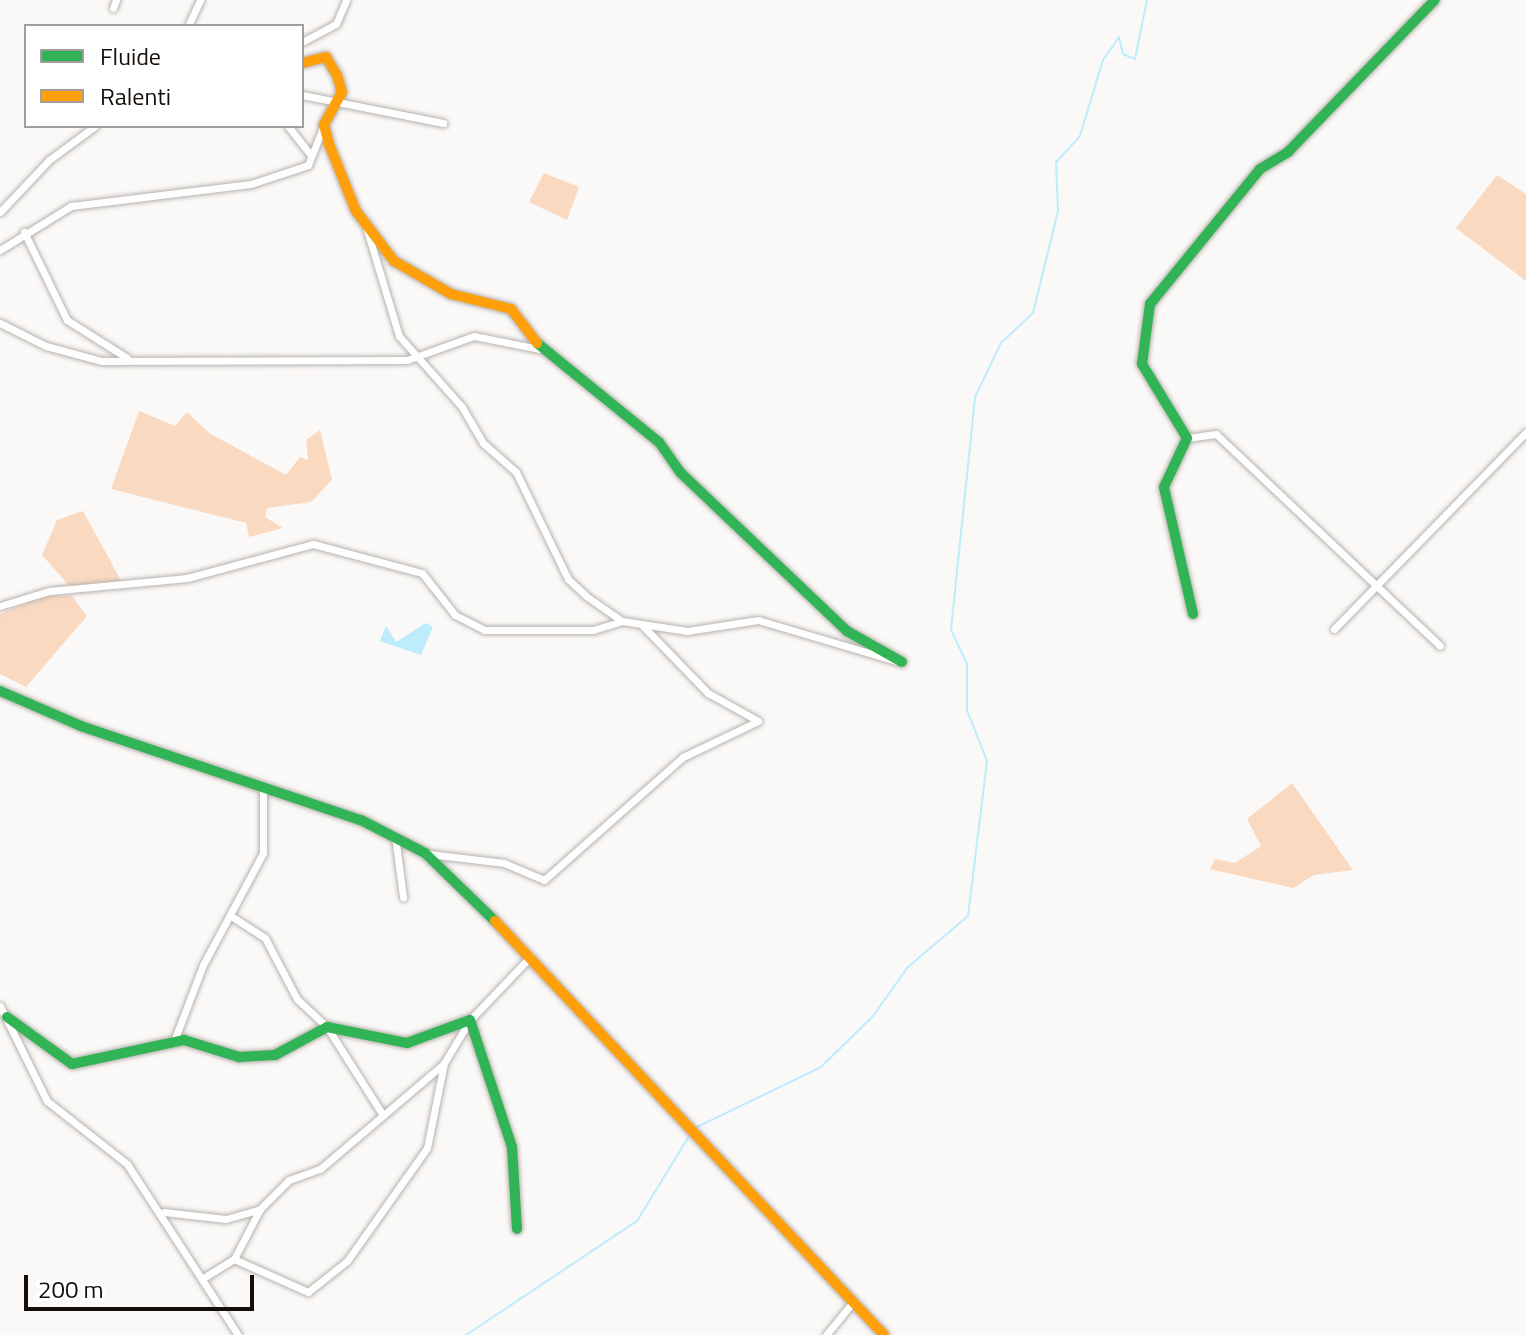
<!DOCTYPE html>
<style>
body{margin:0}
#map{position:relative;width:1526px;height:1335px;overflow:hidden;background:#fbf9f7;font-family:"Titillium Web",sans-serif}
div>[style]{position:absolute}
.green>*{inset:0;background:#fad9c1}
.water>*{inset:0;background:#bdecfc}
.stream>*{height:2px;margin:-1px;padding:0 1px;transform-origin:1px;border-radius:1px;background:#bdecfc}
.roads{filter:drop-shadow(0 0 2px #b7b2ae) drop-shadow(0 0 2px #b7b2ae)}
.street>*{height:7px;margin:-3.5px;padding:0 3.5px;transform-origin:3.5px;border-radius:3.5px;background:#fefefe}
.fast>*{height:10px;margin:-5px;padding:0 5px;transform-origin:5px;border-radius:5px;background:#30b455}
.slow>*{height:10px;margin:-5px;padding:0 5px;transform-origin:5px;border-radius:5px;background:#ff9f0a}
span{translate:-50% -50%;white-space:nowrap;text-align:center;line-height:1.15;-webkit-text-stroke:6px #fff;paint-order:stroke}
.legend{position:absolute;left:24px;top:24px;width:280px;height:104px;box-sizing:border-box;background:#fff;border:2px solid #a19f9d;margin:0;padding:10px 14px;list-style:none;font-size:24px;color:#150e09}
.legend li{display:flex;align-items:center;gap:16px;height:40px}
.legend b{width:40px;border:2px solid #a19f9d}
.scale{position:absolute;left:24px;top:1275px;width:230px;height:36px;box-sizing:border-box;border:4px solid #150e09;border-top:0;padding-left:10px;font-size:24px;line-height:28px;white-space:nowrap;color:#150e09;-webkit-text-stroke:6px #fff;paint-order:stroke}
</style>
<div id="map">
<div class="green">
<i style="clip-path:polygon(544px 173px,579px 187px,567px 220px,529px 202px)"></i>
<i style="clip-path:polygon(1497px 175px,1526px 194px,1526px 281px,1456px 228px)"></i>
<i style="clip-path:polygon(139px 411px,175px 426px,187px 412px,209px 433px,286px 475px,300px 457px,308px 460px,306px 440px,320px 430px,332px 480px,311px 502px,267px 508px,265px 517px,283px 528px,249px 537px,246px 523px,111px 489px)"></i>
<i style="clip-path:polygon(83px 511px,124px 586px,72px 589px,42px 555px,57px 520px)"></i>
<i style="clip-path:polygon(45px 596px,72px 596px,87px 616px,26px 687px,0 674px,0 614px)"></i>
<i style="clip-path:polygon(1292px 783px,1353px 870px,1314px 875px,1293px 888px,1210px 869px,1215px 859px,1235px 863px,1261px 846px,1247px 819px)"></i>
</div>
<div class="water">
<i style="clip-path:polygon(426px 623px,433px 627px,421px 655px,380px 641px,386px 626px,396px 642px)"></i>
</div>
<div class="stream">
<i style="left:695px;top:1128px;width:140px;rotate:-25.8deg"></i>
<i style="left:821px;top:1067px;width:73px;rotate:-44.4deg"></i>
<i style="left:873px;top:1016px;width:60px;rotate:-54.5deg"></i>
<i style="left:908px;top:967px;width:79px;rotate:-40.4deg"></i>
<i style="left:968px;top:916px;width:156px;rotate:-83deg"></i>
<i style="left:987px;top:761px;width:55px;rotate:-111.4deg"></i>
<i style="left:967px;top:710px;width:46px;rotate:-90deg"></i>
<i style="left:967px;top:664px;width:38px;rotate:-115deg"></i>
<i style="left:951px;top:630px;width:234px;rotate:-84.1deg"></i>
<i style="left:975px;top:397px;width:60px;rotate:-64.3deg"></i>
<i style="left:1001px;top:343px;width:44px;rotate:-43.2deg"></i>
<i style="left:1033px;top:313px;width:105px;rotate:-76.2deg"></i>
<i style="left:1058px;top:211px;width:49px;rotate:-92.3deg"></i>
<i style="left:1056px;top:162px;width:35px;rotate:-47deg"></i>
<i style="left:1080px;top:136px;width:79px;rotate:-73.2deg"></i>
<i style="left:1103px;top:60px;width:28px;rotate:-55deg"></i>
<i style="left:1119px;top:37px;width:17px;rotate:77deg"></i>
<i style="left:1123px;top:54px;width:13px;rotate:23deg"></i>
<i style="left:1135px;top:59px;width:60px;rotate:-78.5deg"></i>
<i style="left:466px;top:1335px;width:206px;rotate:-33.7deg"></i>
<i style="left:637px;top:1221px;width:100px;rotate:-58.5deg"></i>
</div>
<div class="roads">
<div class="street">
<i style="left:113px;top:8px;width:9px;rotate:-69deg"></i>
<i style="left:188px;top:26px;width:29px;rotate:-65deg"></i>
<i style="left:302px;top:42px;width:38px;rotate:-28deg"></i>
<i style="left:336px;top:24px;width:26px;rotate:-67deg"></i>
<i style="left:302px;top:95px;width:144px;rotate:11.2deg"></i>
<i style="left:288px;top:126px;width:36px;rotate:52deg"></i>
<i style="left:0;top:212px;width:71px;rotate:-46.7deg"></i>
<i style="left:49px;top:160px;width:57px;rotate:-36.5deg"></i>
<i style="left:367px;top:230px;width:111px;rotate:73.2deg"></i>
<i style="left:399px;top:336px;width:95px;rotate:48.4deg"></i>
<i style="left:462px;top:407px;width:42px;rotate:59.7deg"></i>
<i style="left:483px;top:443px;width:44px;rotate:41.3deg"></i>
<i style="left:516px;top:472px;width:119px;rotate:64.1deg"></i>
<i style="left:568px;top:579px;width:25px;rotate:43deg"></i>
<i style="left:586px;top:596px;width:44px;rotate:34.8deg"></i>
<i style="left:622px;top:621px;width:66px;rotate:8.7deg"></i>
<i style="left:687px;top:631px;width:72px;rotate:-8.8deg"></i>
<i style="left:758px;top:620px;width:144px;rotate:16.5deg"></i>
<i style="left:24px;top:232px;width:98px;rotate:64deg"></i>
<i style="left:67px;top:320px;width:71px;rotate:32.3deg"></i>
<i style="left:0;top:250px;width:84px;rotate:-31.8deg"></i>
<i style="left:71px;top:206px;width:181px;rotate:-7deg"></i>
<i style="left:251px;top:184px;width:60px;rotate:-18.4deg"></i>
<i style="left:308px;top:165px;width:43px;rotate:-68.2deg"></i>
<i style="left:0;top:323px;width:51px;rotate:26.6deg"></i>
<i style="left:46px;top:346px;width:58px;rotate:15deg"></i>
<i style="left:102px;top:361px;width:305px;rotate:-0.2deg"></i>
<i style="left:407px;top:360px;width:71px;rotate:-19.7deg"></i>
<i style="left:474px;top:336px;width:66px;rotate:11.3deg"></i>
<i style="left:1187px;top:438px;width:29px;rotate:-8deg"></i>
<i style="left:1216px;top:434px;width:308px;rotate:43.4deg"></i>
<i style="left:0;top:606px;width:51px;rotate:-17deg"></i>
<i style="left:49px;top:591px;width:139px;rotate:-5.4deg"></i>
<i style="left:187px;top:578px;width:131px;rotate:-15.1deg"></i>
<i style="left:313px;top:544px;width:113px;rotate:14.9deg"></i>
<i style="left:422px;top:573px;width:53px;rotate:51.8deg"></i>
<i style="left:455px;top:615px;width:33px;rotate:27deg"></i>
<i style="left:484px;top:630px;width:109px"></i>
<i style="left:593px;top:630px;width:30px;rotate:-17deg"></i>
<i style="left:642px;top:625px;width:95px;rotate:45.9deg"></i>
<i style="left:708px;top:693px;width:57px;rotate:29.2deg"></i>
<i style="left:1334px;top:629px;width:275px;rotate:-45.7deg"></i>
<i style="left:395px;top:836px;width:62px;rotate:82.5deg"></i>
<i style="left:429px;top:854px;width:76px;rotate:6.8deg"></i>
<i style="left:504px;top:863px;width:43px;rotate:23deg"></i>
<i style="left:544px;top:880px;width:186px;rotate:-41.5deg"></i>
<i style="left:683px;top:757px;width:83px;rotate:-25.6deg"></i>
<i style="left:231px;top:916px;width:40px;rotate:32.9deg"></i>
<i style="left:265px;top:938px;width:69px;rotate:62.3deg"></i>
<i style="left:297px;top:999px;width:41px;rotate:43deg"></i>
<i style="left:327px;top:1027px;width:101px;rotate:57.6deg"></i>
<i style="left:0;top:1006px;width:106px;rotate:63.7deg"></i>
<i style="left:47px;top:1101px;width:102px;rotate:38.2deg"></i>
<i style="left:127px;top:1164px;width:204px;rotate:57deg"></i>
<i style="left:174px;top:1041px;width:81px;rotate:-69.1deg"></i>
<i style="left:203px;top:965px;width:127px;rotate:-61.8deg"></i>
<i style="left:263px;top:853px;width:67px;rotate:-90deg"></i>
<i style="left:164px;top:1212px;width:62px;rotate:6.4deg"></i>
<i style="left:226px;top:1219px;width:35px;rotate:-16deg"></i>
<i style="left:260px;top:1209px;width:41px;rotate:-45deg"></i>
<i style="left:289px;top:1180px;width:33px;rotate:-20deg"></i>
<i style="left:320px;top:1169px;width:160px;rotate:-40.4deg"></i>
<i style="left:234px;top:1259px;width:56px;rotate:-62.5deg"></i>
<i style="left:205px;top:1277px;width:34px;rotate:-32deg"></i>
<i style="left:234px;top:1259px;width:81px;rotate:24deg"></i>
<i style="left:308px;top:1292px;width:50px;rotate:-38.5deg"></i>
<i style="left:347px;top:1261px;width:138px;rotate:-54.7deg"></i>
<i style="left:427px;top:1148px;width:87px;rotate:-78.7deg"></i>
<i style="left:444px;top:1063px;width:50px;rotate:-58.8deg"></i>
<i style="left:470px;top:1020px;width:88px;rotate:-46.4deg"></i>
<i style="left:826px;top:1335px;width:43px;rotate:-50.7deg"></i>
</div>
<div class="fast">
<i style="left:537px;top:343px;width:157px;rotate:39.1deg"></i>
<i style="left:659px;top:442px;width:38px;rotate:55deg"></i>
<i style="left:681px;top:473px;width:229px;rotate:43.6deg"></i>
<i style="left:847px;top:631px;width:63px;rotate:29.4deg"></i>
<i style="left:1193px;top:614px;width:130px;rotate:-102.9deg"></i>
<i style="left:1164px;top:487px;width:54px;rotate:-64.9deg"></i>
<i style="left:1187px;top:438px;width:87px;rotate:-121.3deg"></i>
<i style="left:1142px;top:364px;width:61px;rotate:-82.4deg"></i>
<i style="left:1150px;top:304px;width:174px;rotate:-50.8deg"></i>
<i style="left:1260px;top:169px;width:33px;rotate:-31deg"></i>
<i style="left:1288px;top:152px;width:211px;rotate:-46deg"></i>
<i style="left:0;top:691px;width:88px;rotate:23.4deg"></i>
<i style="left:81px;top:726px;width:295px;rotate:18.6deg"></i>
<i style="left:361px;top:820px;width:72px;rotate:27.3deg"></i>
<i style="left:425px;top:853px;width:98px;rotate:44.2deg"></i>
<i style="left:7px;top:1017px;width:80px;rotate:35.9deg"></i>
<i style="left:72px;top:1064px;width:115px;rotate:-12.1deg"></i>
<i style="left:184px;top:1040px;width:58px;rotate:17.2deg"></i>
<i style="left:239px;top:1057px;width:36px;rotate:-3deg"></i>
<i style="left:275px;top:1055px;width:59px;rotate:-28.3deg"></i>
<i style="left:327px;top:1027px;width:82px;rotate:11.3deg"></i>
<i style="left:407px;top:1043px;width:67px;rotate:-20.1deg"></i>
<i style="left:470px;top:1020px;width:134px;rotate:71.7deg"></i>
<i style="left:512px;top:1147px;width:82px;rotate:86.5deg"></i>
</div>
<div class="slow">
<i style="left:302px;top:63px;width:25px;rotate:-14deg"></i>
<i style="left:326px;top:57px;width:21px;rotate:59deg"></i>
<i style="left:337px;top:75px;width:18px;rotate:74deg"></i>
<i style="left:342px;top:92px;width:38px;rotate:119deg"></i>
<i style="left:324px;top:125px;width:20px;rotate:75deg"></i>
<i style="left:329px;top:144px;width:72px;rotate:68.1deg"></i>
<i style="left:356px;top:211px;width:63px;rotate:52.8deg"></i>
<i style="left:394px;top:261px;width:66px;rotate:30.1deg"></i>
<i style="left:451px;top:294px;width:62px;rotate:14deg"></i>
<i style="left:511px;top:309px;width:43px;rotate:52.6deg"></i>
<i style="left:495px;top:921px;width:568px;rotate:46.78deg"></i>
</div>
</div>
<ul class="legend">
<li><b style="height:10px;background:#30b455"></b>Fluide</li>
<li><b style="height:10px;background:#ff9f0a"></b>Ralenti</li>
</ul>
<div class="scale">200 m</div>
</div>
